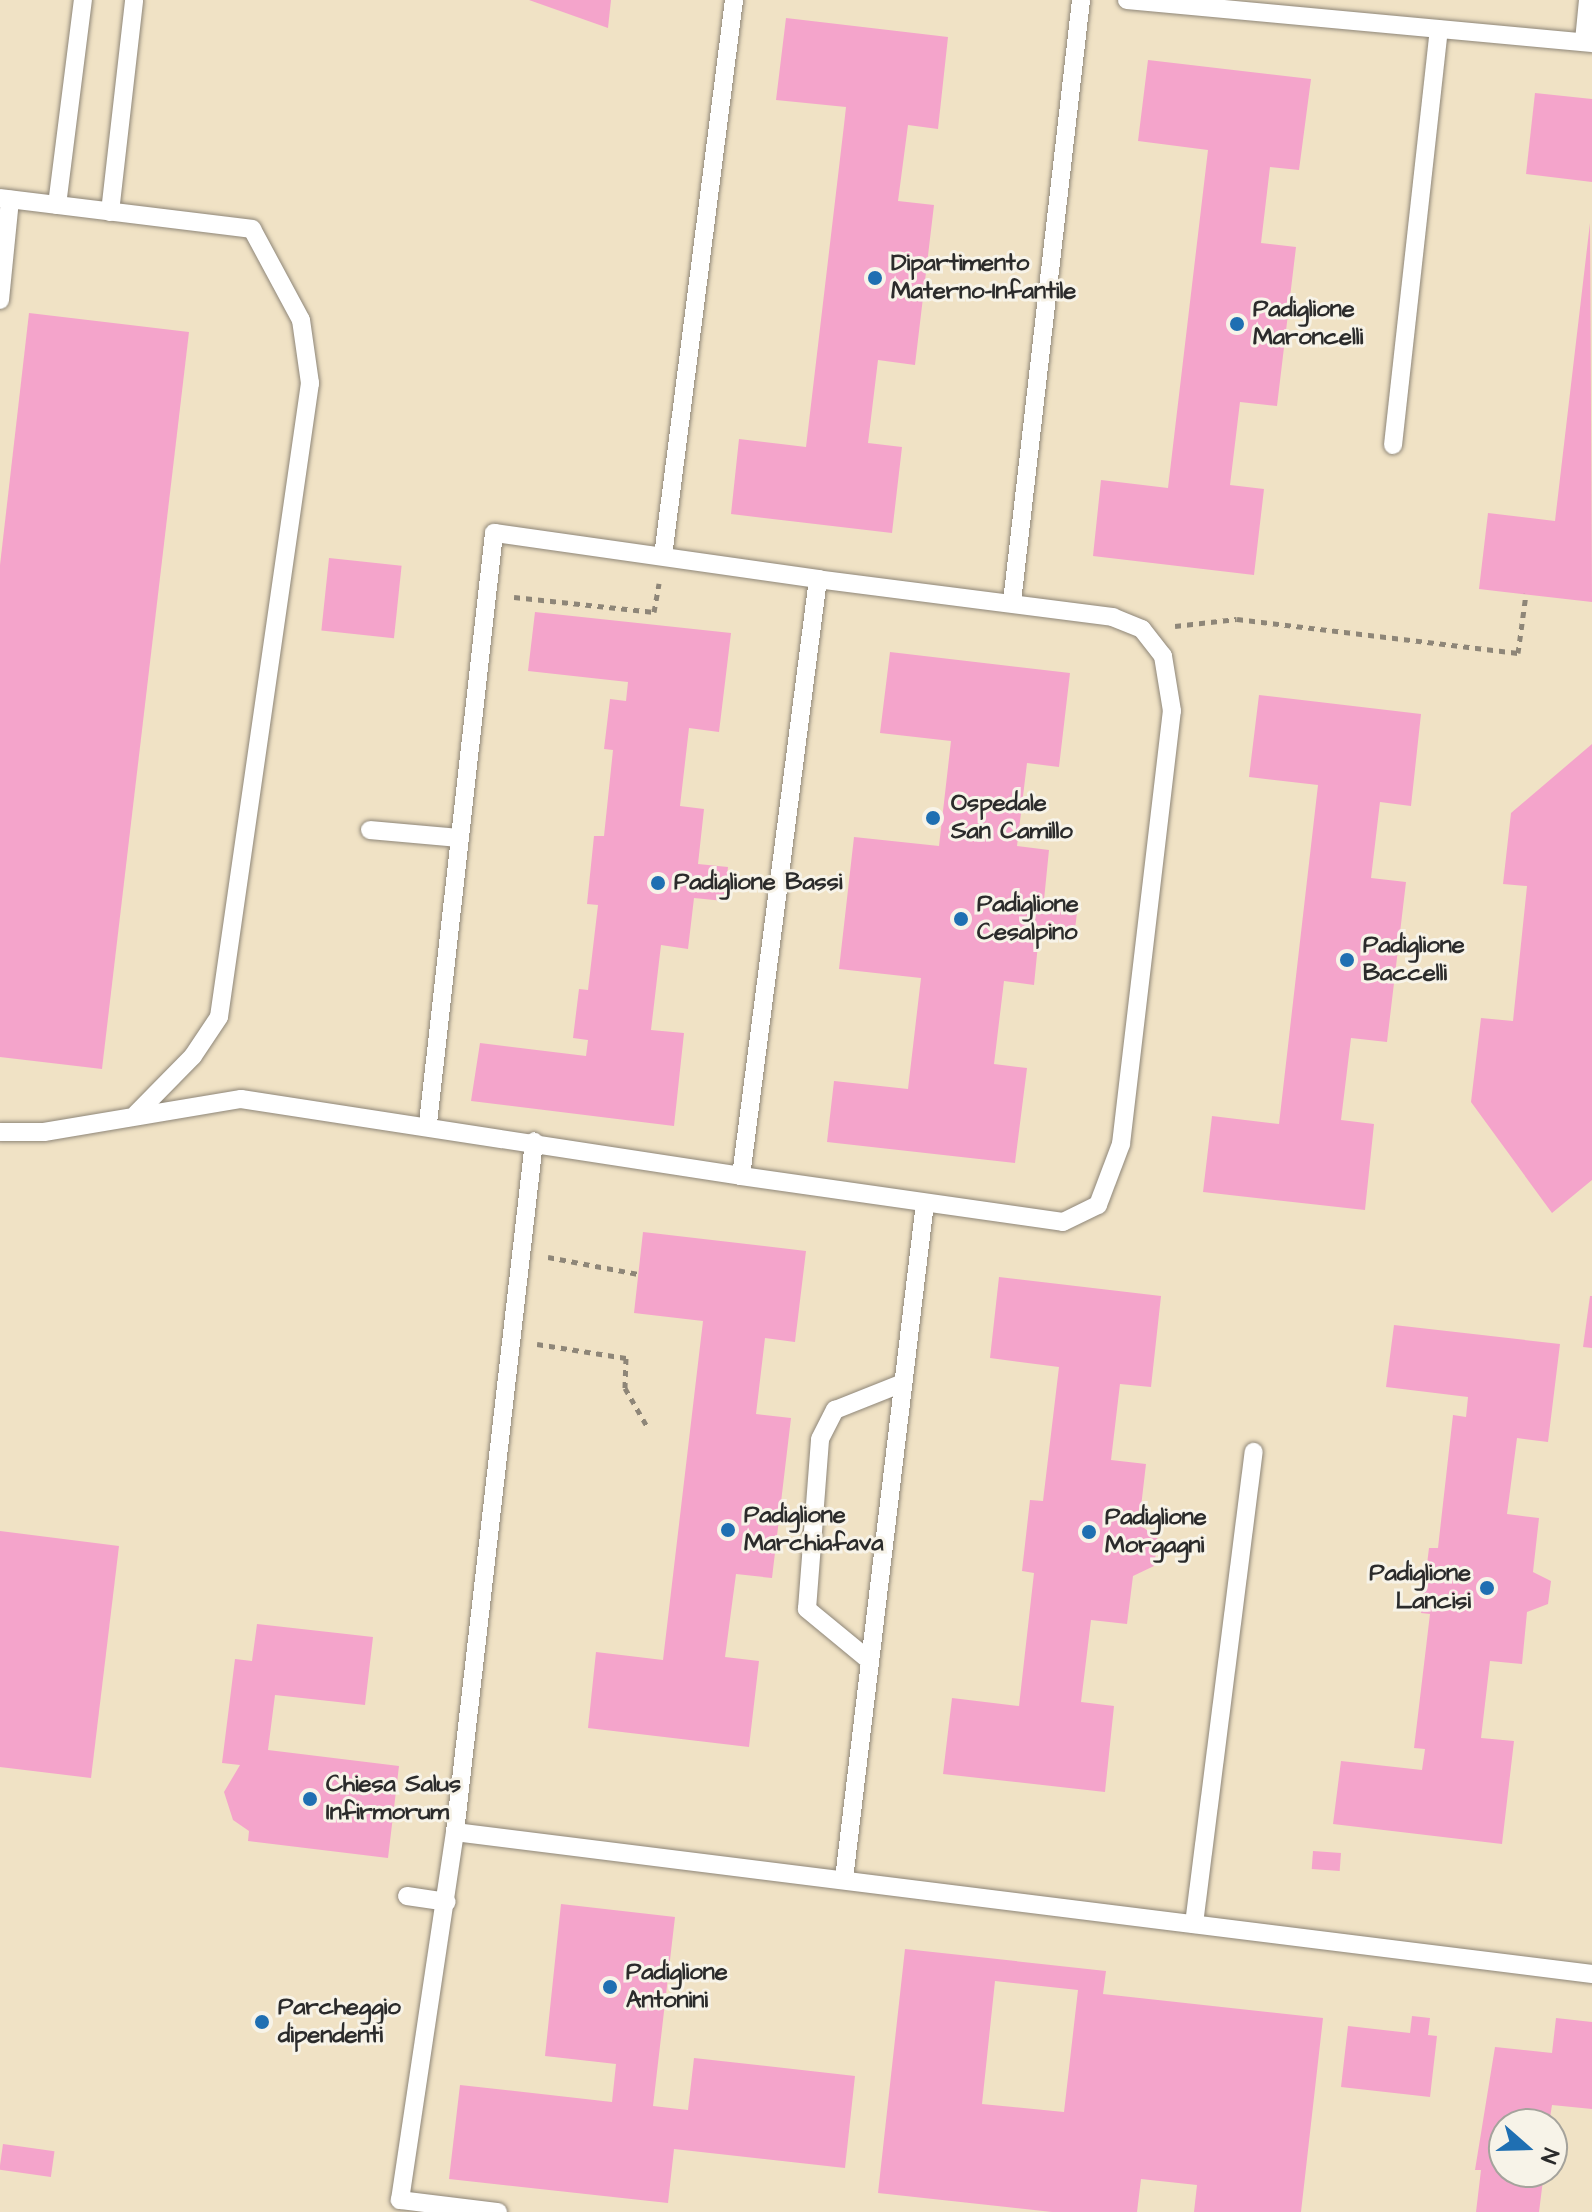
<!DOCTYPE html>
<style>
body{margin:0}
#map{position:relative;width:1592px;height:2212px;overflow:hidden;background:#f0e2c5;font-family:"Architects Daughter",sans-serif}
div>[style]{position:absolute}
.building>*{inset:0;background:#f4a4cb;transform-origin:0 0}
.path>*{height:5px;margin-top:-2.5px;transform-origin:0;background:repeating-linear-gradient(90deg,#8e8678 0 6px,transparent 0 12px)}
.roads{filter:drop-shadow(0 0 2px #8e8678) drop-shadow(0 0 2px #8e8678)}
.lane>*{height:18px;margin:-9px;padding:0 9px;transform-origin:9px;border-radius:9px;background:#fff}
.dots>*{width:22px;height:22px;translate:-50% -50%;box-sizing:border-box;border:4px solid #f7f3e8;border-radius:50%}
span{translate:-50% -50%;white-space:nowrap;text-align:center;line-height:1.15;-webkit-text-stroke:6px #f7f3e8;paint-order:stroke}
.poi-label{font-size:24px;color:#2b2b2b;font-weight:700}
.left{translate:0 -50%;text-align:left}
.right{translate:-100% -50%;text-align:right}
.north{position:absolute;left:1488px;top:2108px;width:80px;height:80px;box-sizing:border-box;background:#f7f3e8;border:2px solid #a5a39c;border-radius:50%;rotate:110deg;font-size:22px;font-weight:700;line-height:32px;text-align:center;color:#2b2b2b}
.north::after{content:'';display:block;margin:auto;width:28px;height:36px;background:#1f6fb2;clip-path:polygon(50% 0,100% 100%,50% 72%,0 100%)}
</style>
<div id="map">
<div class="building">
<i style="clip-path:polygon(529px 0,611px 0,608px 28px)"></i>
<i style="clip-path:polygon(786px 18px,948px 37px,938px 129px,908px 125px,898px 201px,934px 205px,915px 365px,878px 360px,868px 443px,902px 447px,892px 533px,731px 514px,739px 439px,806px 447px,844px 125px,846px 107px,776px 100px)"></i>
<i style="clip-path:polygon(1148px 60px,1311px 79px,1299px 170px,1270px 167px,1261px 243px,1296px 247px,1277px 406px,1240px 402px,1230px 485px,1264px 489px,1254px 575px,1093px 556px,1101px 480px,1168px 488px,1208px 150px,1138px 141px)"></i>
<i style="clip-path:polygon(1535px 93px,1592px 99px,1592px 182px,1526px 174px)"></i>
<i style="clip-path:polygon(1590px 223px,1592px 602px,1479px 589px,1488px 513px,1555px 521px)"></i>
<i style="clip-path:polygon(29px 313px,189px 332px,102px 1069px,0 1057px,0 565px)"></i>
<i style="left:329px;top:558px;width:73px;height:73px;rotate:6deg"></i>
<i style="clip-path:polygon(535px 612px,731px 633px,719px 732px,689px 728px,680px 806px,704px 809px,698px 864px,728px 867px,724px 901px,694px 898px,688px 949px,661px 945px,651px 1030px,684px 1033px,674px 1126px,471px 1101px,480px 1043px,586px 1056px,588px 1040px,573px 1038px,579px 989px,588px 990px,598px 905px,587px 904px,594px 836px,604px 836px,613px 750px,604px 749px,610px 699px,626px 701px,628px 682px,528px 671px)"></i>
<i style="clip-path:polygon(890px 652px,1070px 673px,1059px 767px,1027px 763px,1017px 846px,1049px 850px,1044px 900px,1078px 904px,1074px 938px,1039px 934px,1034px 985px,1004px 981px,994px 1064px,1027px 1068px,1015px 1163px,827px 1142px,834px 1081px,908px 1089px,921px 978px,839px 969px,854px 837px,939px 846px,951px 741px,880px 733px)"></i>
<i style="clip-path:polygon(1259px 695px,1421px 714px,1411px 806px,1380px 802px,1371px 878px,1406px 882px,1387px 1042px,1351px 1038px,1341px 1120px,1374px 1124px,1365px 1210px,1203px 1192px,1212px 1116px,1279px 1124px,1318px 785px,1249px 777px)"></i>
<i style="clip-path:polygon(1592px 744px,1592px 1180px,1552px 1213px,1471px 1102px,1481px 1018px,1513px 1021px,1527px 886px,1503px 884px,1511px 813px)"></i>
<i style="clip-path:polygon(643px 1232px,806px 1251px,795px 1342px,765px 1338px,756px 1414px,791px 1418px,772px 1578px,736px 1574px,725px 1657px,759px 1661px,749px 1747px,588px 1728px,596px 1652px,663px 1660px,703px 1321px,634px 1313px)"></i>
<i style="clip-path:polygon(999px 1277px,1161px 1296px,1151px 1387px,1120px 1384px,1111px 1460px,1146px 1464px,1139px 1524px,1158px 1539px,1154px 1566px,1133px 1576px,1127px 1624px,1091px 1620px,1081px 1702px,1114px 1706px,1105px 1792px,943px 1774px,952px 1698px,1019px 1706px,1034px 1573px,1022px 1571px,1030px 1500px,1043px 1501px,1059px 1367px,990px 1358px)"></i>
<i style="clip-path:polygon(1590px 1296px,1592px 1296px,1592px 1348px,1583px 1347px)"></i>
<i style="clip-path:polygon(1394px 1325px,1560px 1344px,1548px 1442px,1517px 1438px,1507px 1514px,1539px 1518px,1533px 1572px,1551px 1581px,1548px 1604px,1527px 1612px,1522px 1664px,1490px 1661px,1481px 1738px,1514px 1741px,1502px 1844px,1333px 1824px,1341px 1761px,1422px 1770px,1425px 1749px,1414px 1748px,1430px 1614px,1421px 1613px,1429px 1548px,1438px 1548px,1453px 1415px,1466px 1417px,1468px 1397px,1386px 1387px)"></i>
<i style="clip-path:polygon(0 1531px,119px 1546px,91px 1778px,0 1767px)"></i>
<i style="clip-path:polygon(257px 1624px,373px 1637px,365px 1705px,275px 1695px,268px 1750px,399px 1766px,388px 1858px,248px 1841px,249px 1831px,233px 1820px,224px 1792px,240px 1765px,222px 1763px,235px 1659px,252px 1661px)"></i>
<i style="left:1313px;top:1851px;width:28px;height:18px;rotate:4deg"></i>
<i style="clip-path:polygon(561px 1904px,675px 1917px,653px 2106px,688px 2110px,694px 2058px,855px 2076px,845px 2168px,674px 2149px,668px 2203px,449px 2179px,460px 2085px,612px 2102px,616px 2064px,545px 2056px)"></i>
<i style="clip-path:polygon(evenodd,905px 1949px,1106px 1971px,1103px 1994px,1323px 2018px,1301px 2212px,1194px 2212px,1197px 2185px,1141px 2179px,1137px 2212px,1052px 2212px,878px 2193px,905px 1949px,995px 1981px,1078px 1990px,1064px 2112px,982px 2104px,995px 1981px)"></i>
<i style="clip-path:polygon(1412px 2016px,1430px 2018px,1428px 2035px,1437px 2036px,1430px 2097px,1341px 2087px,1348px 2026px,1410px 2033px)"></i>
<i style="clip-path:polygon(1556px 2018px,1592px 2022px,1592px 2109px,1552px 2105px,1549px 2124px,1504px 2124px,1504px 2172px,1544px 2172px,1539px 2212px,1476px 2212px,1481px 2170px,1475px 2170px,1495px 2047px,1552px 2053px)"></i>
<i style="left:3px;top:2144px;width:52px;height:26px;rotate:8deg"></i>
</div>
<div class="path">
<i style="left:514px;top:597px;width:141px;rotate:6.1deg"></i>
<i style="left:654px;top:612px;width:29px;rotate:-80deg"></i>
<i style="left:1175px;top:626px;width:62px;rotate:-6.4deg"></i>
<i style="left:1237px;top:619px;width:283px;rotate:6.9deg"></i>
<i style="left:1518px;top:653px;width:60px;rotate:-82.3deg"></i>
<i style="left:548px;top:1257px;width:92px;rotate:10.7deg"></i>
<i style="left:537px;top:1344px;width:90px;rotate:8.9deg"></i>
<i style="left:626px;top:1358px;width:30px;rotate:92deg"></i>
<i style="left:625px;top:1388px;width:46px;rotate:60.1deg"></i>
</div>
<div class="roads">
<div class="lane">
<i style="left:1127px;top:0;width:467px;rotate:5.3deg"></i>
<i style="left:1584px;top:41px;width:41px;rotate:-84.4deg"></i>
<i style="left:0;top:198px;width:254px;rotate:7deg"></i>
<i style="left:252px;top:229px;width:103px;rotate:61.7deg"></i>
<i style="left:301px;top:320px;width:64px;rotate:81.9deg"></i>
<i style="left:310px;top:383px;width:640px;rotate:98.17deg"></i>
<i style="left:219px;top:1017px;width:47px;rotate:123.7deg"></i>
<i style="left:193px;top:1056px;width:81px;rotate:134.5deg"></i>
<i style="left:57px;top:205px;width:207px;rotate:-82.8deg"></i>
<i style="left:110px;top:212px;width:213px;rotate:-83.5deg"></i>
<i style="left:0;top:300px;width:101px;rotate:-84.3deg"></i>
<i style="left:1393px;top:445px;width:418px;rotate:-83.7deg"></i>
<i style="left:663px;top:556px;width:561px;rotate:-82.72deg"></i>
<i style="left:1012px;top:602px;width:606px;rotate:-83.46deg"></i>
<i style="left:370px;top:830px;width:89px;rotate:5.1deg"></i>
<i style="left:0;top:1132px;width:44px"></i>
<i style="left:44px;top:1132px;width:200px;rotate:-9.5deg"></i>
<i style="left:241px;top:1099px;width:506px;rotate:8.75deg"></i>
<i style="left:741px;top:1176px;width:602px;rotate:-82.65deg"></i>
<i style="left:818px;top:579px;width:327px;rotate:-171.9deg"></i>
<i style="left:494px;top:533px;width:594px;rotate:96.38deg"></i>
<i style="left:741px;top:1176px;width:325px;rotate:8.1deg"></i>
<i style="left:1063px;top:1222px;width:39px;rotate:-26deg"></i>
<i style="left:1098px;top:1205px;width:65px;rotate:-69.3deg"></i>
<i style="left:1121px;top:1144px;width:436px;rotate:-83.3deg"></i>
<i style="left:1172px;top:711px;width:56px;rotate:-99.3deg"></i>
<i style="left:1163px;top:656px;width:34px;rotate:-128deg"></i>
<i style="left:1142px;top:629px;width:31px;rotate:-158deg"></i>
<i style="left:1113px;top:617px;width:297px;rotate:-172.7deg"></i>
<i style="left:870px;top:1661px;width:82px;rotate:-140.5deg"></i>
<i style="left:807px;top:1609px;width:170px;rotate:-85.6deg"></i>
<i style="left:820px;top:1439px;width:33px;rotate:-63deg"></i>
<i style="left:835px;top:1410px;width:73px;rotate:-21.7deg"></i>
<i style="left:455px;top:1832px;width:1146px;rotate:7.12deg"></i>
<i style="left:844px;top:1879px;width:681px;rotate:-83.17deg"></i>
<i style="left:407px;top:1896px;width:40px;rotate:8.5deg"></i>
<i style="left:1194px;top:1924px;width:476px;rotate:-82.8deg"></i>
<i style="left:498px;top:2212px;width:99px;rotate:-173deg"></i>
<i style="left:400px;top:2200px;width:372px;rotate:-81.5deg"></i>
<i style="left:455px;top:1832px;width:695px;rotate:-83.47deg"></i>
</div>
</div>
<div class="dots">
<i style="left:875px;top:278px;background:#1f6fb2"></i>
<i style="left:1237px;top:324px;background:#1f6fb2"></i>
<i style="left:933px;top:818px;background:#1f6fb2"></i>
<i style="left:658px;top:883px;background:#1f6fb2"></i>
<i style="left:961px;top:919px;background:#1f6fb2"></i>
<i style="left:1347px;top:960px;background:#1f6fb2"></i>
<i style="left:728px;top:1530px;background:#1f6fb2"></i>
<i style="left:1089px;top:1532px;background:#1f6fb2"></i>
<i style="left:1487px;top:1588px;background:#1f6fb2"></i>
<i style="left:310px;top:1799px;background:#1f6fb2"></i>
<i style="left:610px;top:1987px;background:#1f6fb2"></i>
<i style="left:262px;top:2022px;background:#1f6fb2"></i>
</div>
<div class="poi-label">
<span class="left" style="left:891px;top:278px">Dipartimento<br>Materno-Infantile</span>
<span class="left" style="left:1253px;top:324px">Padiglione<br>Maroncelli</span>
<span class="left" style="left:951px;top:818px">Ospedale<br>San Camillo</span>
<span class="left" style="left:674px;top:883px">Padiglione Bassi</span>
<span class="left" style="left:977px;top:919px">Padiglione<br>Cesalpino</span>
<span class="left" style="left:1363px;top:960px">Padiglione<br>Baccelli</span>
<span class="left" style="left:744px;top:1530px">Padiglione<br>Marchiafava</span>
<span class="left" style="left:1105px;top:1532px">Padiglione<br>Morgagni</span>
<span class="right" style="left:1471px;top:1588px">Padiglione<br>Lancisi</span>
<span class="left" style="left:326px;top:1799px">Chiesa Salus<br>Infirmorum</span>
<span class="left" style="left:626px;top:1987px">Padiglione<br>Antonini</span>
<span class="left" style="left:278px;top:2022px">Parcheggio<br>dipendenti</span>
</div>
<div class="north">N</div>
</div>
